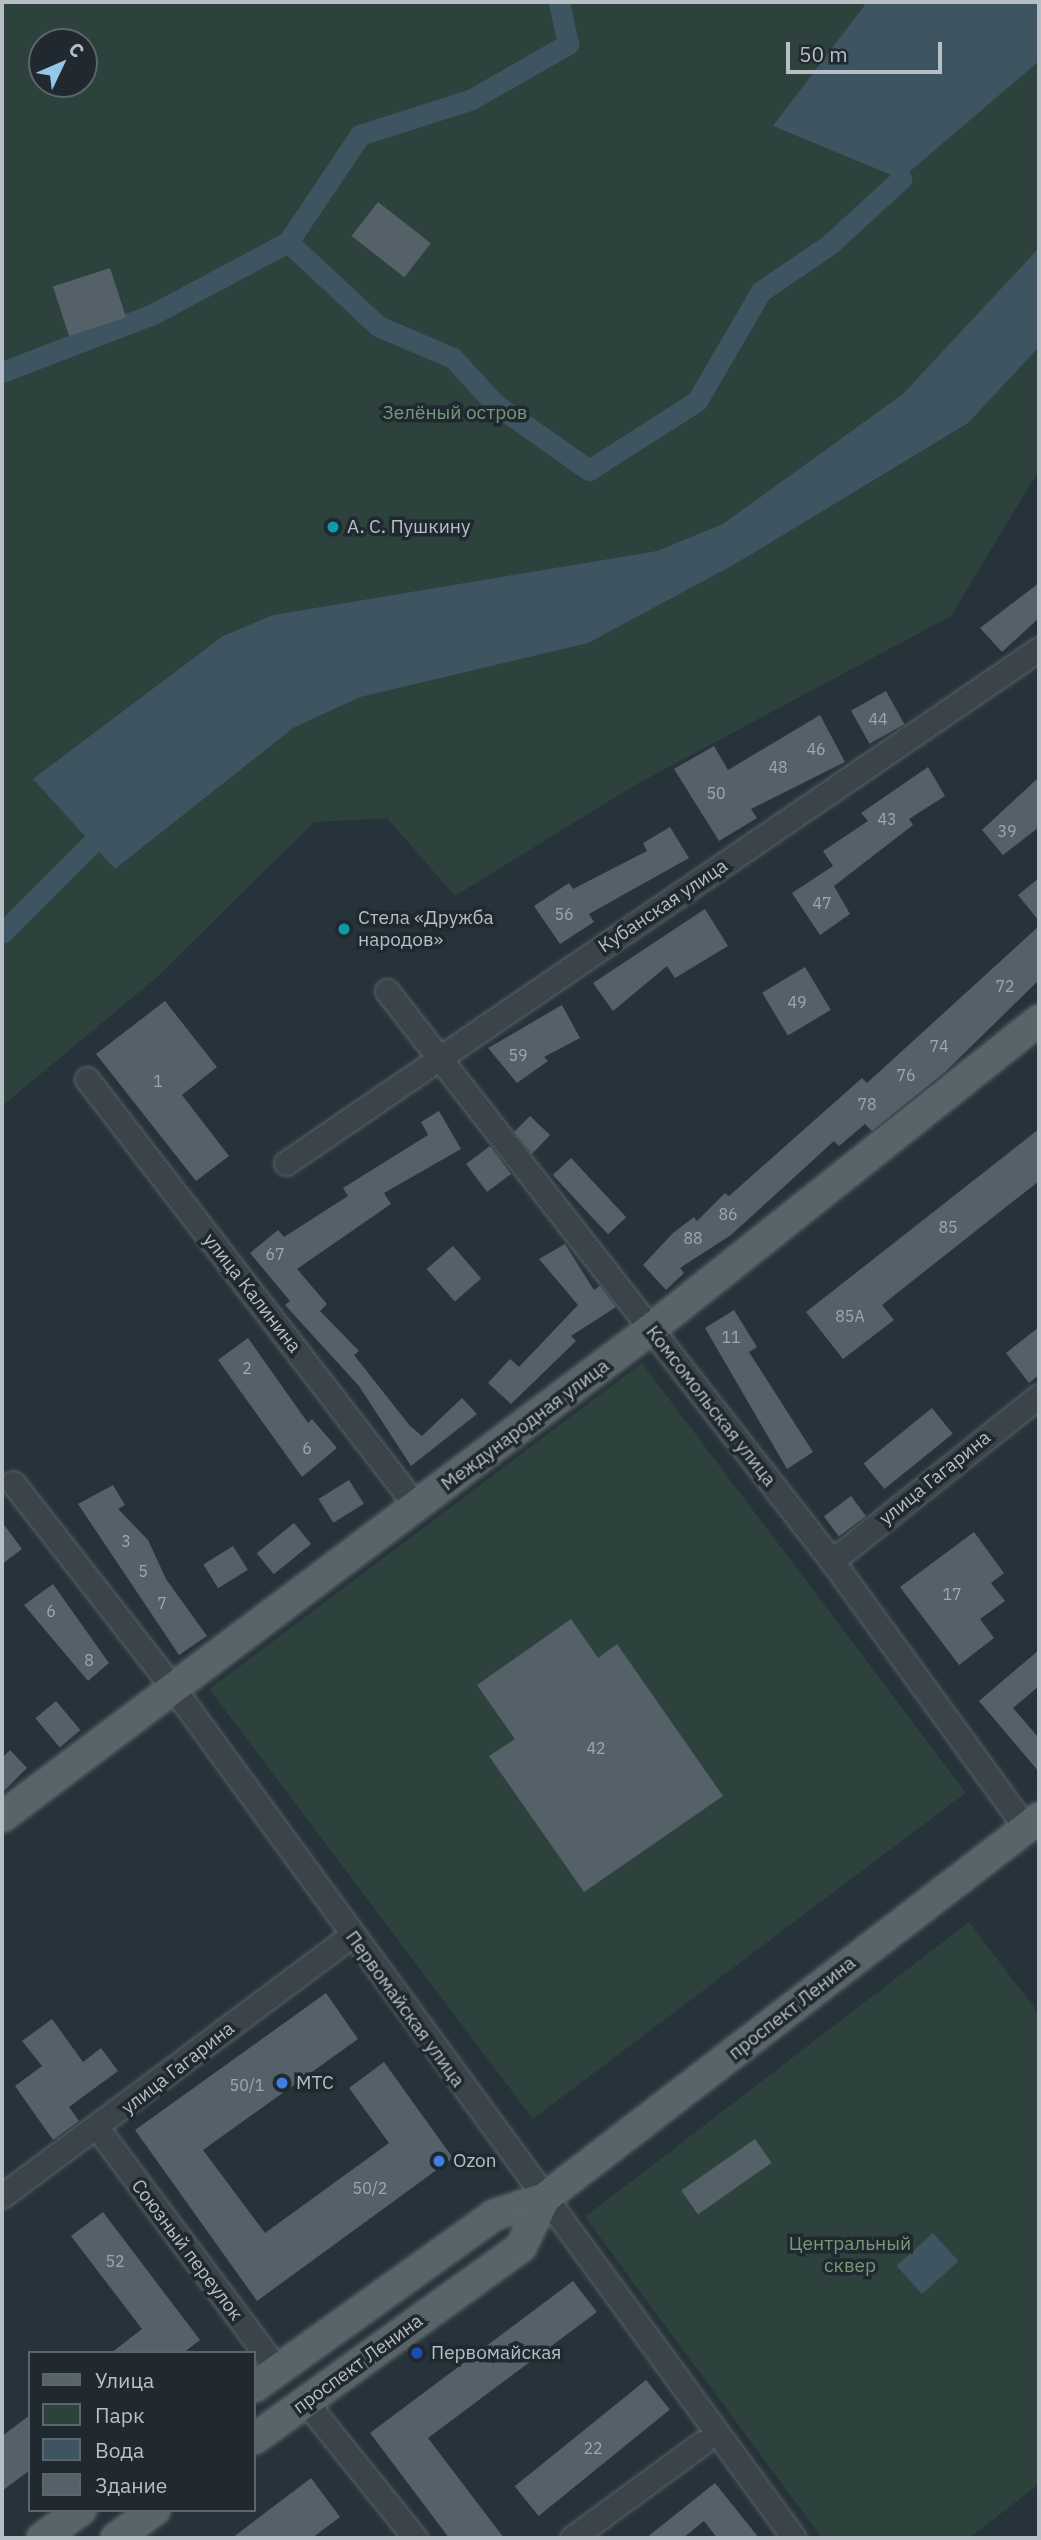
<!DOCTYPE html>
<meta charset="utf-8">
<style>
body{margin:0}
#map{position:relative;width:1041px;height:2540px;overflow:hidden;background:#27333a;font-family:"IBM Plex Sans",sans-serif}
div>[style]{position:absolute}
.green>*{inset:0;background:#2e423d;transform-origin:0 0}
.water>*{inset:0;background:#3e5460;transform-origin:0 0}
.canal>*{height:21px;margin:-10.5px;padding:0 10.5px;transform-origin:10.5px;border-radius:10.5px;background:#3e5460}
.building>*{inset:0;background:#546169;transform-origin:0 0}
.roads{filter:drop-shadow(0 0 2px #586268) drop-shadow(0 0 2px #586268)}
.minor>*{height:23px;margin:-11.5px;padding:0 11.5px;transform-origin:11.5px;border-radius:11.5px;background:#3a444a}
.major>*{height:30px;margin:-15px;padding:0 15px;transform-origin:15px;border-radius:15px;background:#58636a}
.dots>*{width:19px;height:19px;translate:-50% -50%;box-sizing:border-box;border:4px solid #1f292f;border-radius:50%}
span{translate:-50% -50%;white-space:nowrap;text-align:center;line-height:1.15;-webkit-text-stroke:7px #1f292f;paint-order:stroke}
.number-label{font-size:16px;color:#9ea8af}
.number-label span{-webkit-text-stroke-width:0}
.park-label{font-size:19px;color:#779978}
.poi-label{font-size:19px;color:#b6bfc6}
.left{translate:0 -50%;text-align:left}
.street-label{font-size:19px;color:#b6bfc6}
.frame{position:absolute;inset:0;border:4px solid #b6bfc6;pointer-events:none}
.legend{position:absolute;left:28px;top:2351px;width:228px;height:161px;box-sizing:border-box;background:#1f292f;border:2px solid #5b656b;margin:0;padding:9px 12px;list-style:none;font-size:21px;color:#b6bfc6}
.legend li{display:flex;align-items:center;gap:14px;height:35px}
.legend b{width:35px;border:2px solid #5b656b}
.north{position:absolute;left:28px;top:28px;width:70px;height:70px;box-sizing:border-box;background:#1f292f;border:2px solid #5b656b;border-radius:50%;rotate:46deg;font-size:19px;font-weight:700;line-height:28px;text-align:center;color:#b6bfc6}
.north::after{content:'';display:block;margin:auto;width:24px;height:32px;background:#96c7ea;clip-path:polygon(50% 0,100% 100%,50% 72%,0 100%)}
.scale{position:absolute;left:786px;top:42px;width:156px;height:32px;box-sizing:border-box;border:4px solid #b6bfc6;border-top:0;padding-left:9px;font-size:21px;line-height:24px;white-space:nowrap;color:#b6bfc6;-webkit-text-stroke:5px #1f292f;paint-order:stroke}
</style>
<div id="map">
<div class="green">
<i style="clip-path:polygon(evenodd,2px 2px,1039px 2px,1039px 470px,951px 616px,635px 785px,455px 896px,387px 818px,314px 822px,157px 977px,2px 1106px,2px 2px,42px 42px,84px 42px,84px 84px,42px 84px,42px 42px)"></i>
<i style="left:642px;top:1363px;width:538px;height:542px;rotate:53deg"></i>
<i style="clip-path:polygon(969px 1922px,1039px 2014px,1039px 2484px,969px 2538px,822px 2538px,585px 2217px)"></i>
</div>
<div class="water">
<i style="clip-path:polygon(867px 2px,1039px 2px,1039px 61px,901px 179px,773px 126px)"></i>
<i style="clip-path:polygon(1039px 248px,1039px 347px,968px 423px,735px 564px,588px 643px,360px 697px,293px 728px,115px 869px,33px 779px,223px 636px,273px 615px,657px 551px,723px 524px,903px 394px)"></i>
<i style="left:933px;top:2233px;width:38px;height:49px;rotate:48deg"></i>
</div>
<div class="canal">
<i style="left:288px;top:242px;width:123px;rotate:43deg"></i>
<i style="left:378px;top:326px;width:82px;rotate:23.1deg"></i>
<i style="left:453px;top:358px;width:62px;rotate:47.6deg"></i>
<i style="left:495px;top:404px;width:115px;rotate:35.1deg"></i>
<i style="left:589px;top:470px;width:128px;rotate:-32.6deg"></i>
<i style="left:697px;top:401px;width:127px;rotate:-59.8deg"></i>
<i style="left:761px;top:291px;width:82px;rotate:-34.1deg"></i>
<i style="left:829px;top:245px;width:98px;rotate:-42.5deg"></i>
<i style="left:2px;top:372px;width:162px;rotate:-21deg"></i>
<i style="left:153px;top:314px;width:153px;rotate:-28.1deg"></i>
<i style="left:288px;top:242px;width:129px;rotate:-56.1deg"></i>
<i style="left:360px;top:135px;width:118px;rotate:-17.8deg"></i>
<i style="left:472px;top:99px;width:111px;rotate:-29.8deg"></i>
<i style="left:568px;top:44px;width:43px;rotate:-102.1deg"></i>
<i style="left:2px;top:933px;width:156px;rotate:-45deg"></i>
</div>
<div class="building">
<i style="left:378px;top:202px;width:67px;height:43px;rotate:38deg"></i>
<i style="left:110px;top:268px;width:52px;height:60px;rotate:72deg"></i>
<i style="clip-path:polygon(1039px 583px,1039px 618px,1002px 652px,980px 628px)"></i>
<i style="left:886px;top:691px;width:38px;height:40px;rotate:61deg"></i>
<i style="clip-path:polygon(820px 715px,845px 762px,751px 809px,757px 818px,719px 841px,674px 769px,714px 746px,728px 770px)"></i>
<i style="clip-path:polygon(928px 767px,945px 796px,909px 819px,913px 825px,834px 886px,850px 914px,820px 935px,792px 893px,833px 866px,823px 851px,868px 821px,861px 813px)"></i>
<i style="clip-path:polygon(1039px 777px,1039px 827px,1003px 855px,982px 830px)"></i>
<i style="clip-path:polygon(670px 827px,689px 858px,589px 914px,594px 922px,560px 944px,534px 906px,569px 883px,573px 889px,647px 851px,643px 843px)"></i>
<i style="clip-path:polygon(1039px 878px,1039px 921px,1018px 895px)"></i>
<i style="clip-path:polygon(705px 909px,728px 946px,675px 978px,667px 966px,613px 1011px,593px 983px)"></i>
<i style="clip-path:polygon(1039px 926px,1039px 980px,945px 1072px,872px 1131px,865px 1124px,839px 1146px,834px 1141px,731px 1235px,680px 1268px,684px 1273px,666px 1290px,643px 1265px,673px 1233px,694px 1217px,697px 1221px,725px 1193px,729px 1196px,862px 1078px,867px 1083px)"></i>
<i style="left:805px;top:967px;width:50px;height:50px;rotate:59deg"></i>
<i style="clip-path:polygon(165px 1001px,217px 1067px,182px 1095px,229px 1156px,196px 1181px,96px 1054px)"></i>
<i style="clip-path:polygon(562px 1005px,580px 1038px,544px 1057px,548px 1061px,517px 1083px,488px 1048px)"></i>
<i style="clip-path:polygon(439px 1111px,461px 1149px,384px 1193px,391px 1204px,297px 1269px,327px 1304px,320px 1311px,359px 1351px,354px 1355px,410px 1426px,422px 1436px,462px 1398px,477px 1414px,411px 1466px,359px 1386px,285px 1305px,290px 1301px,250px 1253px,278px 1230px,284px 1237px,348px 1196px,343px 1188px,428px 1135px,421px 1122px)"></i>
<i style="clip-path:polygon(530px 1116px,550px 1135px,532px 1154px,514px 1132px)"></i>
<i style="clip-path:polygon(1039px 1129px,1039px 1181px,882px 1305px,894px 1320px,843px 1359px,806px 1312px)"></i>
<i style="left:490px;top:1146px;width:35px;height:30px;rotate:53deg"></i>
<i style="left:571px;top:1158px;width:81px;height:25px;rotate:47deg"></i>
<i style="clip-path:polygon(565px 1244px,594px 1290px,600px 1286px,616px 1307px,571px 1336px,576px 1341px,511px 1404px,488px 1383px,510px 1359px,519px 1367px,578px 1305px,539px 1259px)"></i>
<i style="left:453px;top:1246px;width:43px;height:35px;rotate:49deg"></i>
<i style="clip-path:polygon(734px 1310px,757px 1347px,749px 1352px,813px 1452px,787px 1469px,705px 1328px)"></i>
<i style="clip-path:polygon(1039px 1327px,1039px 1375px,1029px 1383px,1006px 1353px)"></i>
<i style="clip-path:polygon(248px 1338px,308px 1423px,312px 1419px,337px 1448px,302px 1477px,218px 1360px)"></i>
<i style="left:932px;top:1408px;width:33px;height:88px;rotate:51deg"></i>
<i style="left:349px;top:1480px;width:28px;height:36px;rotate:58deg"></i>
<i style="clip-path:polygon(113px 1485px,125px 1505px,118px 1509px,148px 1540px,166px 1579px,207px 1636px,179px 1655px,78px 1504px)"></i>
<i style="left:851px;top:1496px;width:25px;height:34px;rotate:53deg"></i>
<i style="clip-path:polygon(2px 1522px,22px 1549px,2px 1564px)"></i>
<i style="left:294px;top:1523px;width:27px;height:48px;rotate:51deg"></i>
<i style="clip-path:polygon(974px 1532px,1004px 1573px,991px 1583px,1005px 1601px,980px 1619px,994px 1638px,959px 1665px,900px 1587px)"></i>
<i style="left:233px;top:1546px;width:28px;height:35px;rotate:58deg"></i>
<i style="clip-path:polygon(53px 1584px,109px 1663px,88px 1681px,24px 1605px)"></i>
<i style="clip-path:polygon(571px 1619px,598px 1658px,617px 1644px,723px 1796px,584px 1892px,489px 1756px,515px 1739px,477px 1685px)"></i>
<i style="clip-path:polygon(1039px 1650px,1039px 1686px,1013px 1708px,1039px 1738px,1039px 1772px,979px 1701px)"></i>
<i style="left:56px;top:1701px;width:38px;height:27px;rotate:50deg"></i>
<i style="clip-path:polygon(10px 1750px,27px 1768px,2px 1793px,2px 1758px)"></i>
<i style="clip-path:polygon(326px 1993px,358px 2039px,203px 2150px,265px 2233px,389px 2143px,349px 2088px,384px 2062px,453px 2158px,257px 2301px,135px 2130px)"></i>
<i style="clip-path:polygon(52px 2019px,83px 2062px,101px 2048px,118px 2071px,69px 2107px,79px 2121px,53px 2140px,15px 2086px,42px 2066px,22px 2041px)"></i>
<i style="left:755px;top:2139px;width:29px;height:90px;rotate:55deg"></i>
<i style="clip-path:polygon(103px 2212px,200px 2340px,183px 2353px,111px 2353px,142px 2329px,71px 2236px)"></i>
<i style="clip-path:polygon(573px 2281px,597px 2312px,428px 2438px,504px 2538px,449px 2538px,370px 2433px)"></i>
<i style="left:646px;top:2380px;width:38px;height:169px;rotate:51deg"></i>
<i style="clip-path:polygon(30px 2415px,30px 2470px,2px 2491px,2px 2436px)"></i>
<i style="clip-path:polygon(311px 2478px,340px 2517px,312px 2538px,232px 2538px)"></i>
<i style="clip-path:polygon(715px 2483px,759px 2538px,717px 2538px,704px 2521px,683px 2538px,646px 2538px)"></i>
</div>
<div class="roads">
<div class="minor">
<i style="left:387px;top:991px;width:723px;rotate:52.02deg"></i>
<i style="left:832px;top:1561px;width:330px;rotate:54deg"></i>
<i style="left:87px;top:1079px;width:540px;rotate:52.37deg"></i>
<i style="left:286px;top:1163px;width:912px;rotate:-34.32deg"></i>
<i style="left:13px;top:1483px;width:261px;rotate:52deg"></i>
<i style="left:174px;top:1689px;width:1051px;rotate:53.86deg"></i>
<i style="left:832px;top:1561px;width:265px;rotate:-38.6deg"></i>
<i style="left:98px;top:2129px;width:299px;rotate:53.3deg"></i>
<i style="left:2px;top:2196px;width:437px;rotate:-36.7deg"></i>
<i style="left:305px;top:2401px;width:176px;rotate:51.2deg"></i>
<i style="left:572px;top:2538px;width:161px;rotate:-36.2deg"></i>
</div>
<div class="major">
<i style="left:2px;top:1817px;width:812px;rotate:-36.94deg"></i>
<i style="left:651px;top:1329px;width:496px;rotate:-38.5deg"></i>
<i style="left:254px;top:2387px;width:295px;rotate:-35.6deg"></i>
<i style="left:494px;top:2215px;width:54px;rotate:-18.4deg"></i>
<i style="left:545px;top:2198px;width:623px;rotate:-37.57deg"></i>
<i style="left:254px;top:2439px;width:329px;rotate:-35.7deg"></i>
<i style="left:521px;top:2247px;width:55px;rotate:-63.9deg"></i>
<i style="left:42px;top:2538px;width:48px;rotate:-35.7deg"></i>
<i style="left:116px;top:2538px;width:48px;rotate:-35.7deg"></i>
</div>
</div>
<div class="dots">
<i style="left:333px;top:527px;background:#0f9aa8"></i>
<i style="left:344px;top:929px;background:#0f9aa8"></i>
<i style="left:282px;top:2083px;background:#3f7fe0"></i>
<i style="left:439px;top:2161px;background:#3f7fe0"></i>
<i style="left:417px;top:2353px;background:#1a4fb4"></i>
</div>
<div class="number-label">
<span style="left:878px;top:719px">44</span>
<span style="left:816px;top:749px">46</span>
<span style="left:778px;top:767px">48</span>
<span style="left:716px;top:793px">50</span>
<span style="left:887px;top:819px">43</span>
<span style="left:1007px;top:831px">39</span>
<span style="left:822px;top:903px">47</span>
<span style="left:564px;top:914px">56</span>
<span style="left:1005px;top:986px">72</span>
<span style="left:797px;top:1002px">49</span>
<span style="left:939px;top:1046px">74</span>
<span style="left:518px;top:1055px">59</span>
<span style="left:906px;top:1075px">76</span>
<span style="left:158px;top:1081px">1</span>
<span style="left:867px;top:1104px">78</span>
<span style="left:728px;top:1214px">86</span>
<span style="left:948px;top:1227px">85</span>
<span style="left:693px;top:1238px">88</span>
<span style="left:275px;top:1254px">67</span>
<span style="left:850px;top:1316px">85А</span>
<span style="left:731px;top:1337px">11</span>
<span style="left:247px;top:1368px">2</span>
<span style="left:307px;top:1448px">6</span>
<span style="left:126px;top:1541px">3</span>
<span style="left:143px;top:1571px">5</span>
<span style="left:952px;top:1594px">17</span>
<span style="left:162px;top:1603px">7</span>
<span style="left:51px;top:1611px">6</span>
<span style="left:89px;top:1660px">8</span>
<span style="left:596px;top:1748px">42</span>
<span style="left:247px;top:2085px">50/1</span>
<span style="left:370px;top:2188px">50/2</span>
<span style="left:115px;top:2261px">52</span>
<span style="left:593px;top:2448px">22</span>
</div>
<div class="park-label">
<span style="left:455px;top:413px">Зелёный остров</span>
<span style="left:850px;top:2255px">Центральный<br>сквер</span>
</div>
<div class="poi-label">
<span class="left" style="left:347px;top:527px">А. С. Пушкину</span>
<span class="left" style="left:358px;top:929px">Стела «Дружба<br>народов»</span>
<span class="left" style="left:296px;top:2083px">МТС</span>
<span class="left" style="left:453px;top:2161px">Ozon</span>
<span class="left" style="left:431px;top:2353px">Первомайская</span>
</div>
<div class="street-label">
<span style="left:663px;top:906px;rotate:-34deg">Кубанская улица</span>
<span style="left:252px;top:1293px;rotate:52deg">улица Калинина</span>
<span style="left:711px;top:1406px;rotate:52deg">Комсомольская улица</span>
<span style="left:525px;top:1425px;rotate:-37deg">Международная улица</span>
<span style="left:935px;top:1478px;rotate:-39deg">улица Гагарина</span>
<span style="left:792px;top:2008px;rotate:-38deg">проспект Ленина</span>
<span style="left:405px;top:2009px;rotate:54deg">Первомайская улица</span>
<span style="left:178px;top:2068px;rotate:-38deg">улица Гагарина</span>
<span style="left:187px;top:2250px;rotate:53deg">Союзный переулок</span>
<span style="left:358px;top:2364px;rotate:-36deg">проспект Ленина</span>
</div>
<div class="frame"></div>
<ul class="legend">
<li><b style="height:9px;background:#58636a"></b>Улица</li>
<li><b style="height:19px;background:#2e423d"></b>Парк</li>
<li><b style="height:19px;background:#3e5460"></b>Вода</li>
<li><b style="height:19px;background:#546169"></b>Здание</li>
</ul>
<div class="north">С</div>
<div class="scale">50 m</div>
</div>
